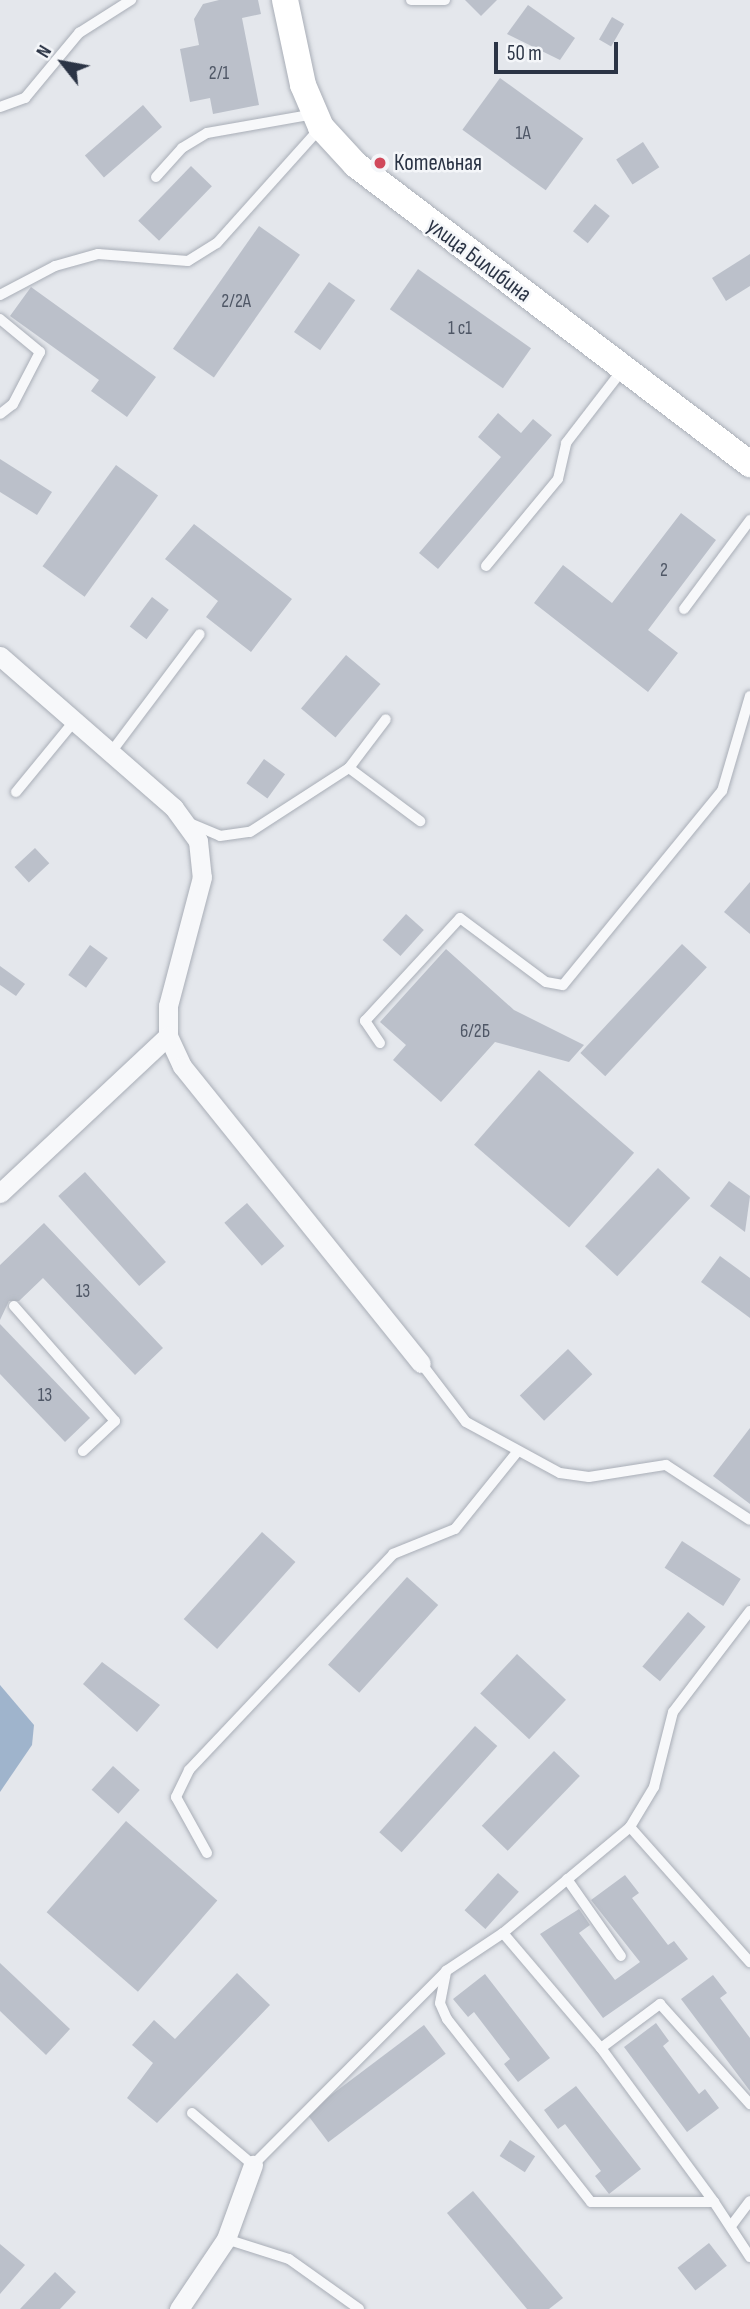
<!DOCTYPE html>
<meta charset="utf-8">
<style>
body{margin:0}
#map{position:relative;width:750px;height:2309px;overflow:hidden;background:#e4e7ec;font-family:"Sofia Sans Condensed",sans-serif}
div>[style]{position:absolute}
.water>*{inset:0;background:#9fb4cc}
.building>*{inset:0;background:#bbc0ca;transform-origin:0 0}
.roads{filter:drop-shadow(0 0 2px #a9aeb7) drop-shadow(0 0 2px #a9aeb7)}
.service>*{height:10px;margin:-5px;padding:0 5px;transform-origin:5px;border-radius:5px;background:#f7f8fa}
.minor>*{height:19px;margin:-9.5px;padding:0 9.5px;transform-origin:9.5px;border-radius:9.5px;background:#f7f8fa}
.secondary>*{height:26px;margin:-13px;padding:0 13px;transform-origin:13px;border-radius:13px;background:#fff}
.dots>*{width:19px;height:19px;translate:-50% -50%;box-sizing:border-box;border:4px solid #f4f6f9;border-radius:50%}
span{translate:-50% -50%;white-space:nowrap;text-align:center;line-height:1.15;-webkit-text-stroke:5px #f4f6f9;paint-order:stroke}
.number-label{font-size:19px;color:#4f5766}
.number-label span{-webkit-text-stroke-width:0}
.poi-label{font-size:23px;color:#2b3445}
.left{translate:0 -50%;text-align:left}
.street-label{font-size:23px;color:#2b3445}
.north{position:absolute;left:28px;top:28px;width:70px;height:70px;-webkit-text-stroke:5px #f4f6f9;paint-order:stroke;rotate:301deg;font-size:19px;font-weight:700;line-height:28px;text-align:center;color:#2b3445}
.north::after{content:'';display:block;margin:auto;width:24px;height:32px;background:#2b3445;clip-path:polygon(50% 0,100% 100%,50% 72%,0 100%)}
.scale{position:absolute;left:494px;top:42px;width:124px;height:32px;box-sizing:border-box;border:4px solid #2b3445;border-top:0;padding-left:9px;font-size:21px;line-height:24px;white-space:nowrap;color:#2b3445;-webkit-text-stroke:5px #f4f6f9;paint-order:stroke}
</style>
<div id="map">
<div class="water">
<i style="clip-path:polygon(0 1685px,34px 1725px,32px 1745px,0 1792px)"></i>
</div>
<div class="building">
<i style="clip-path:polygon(219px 0,258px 0,261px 14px,242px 18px,259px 105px,213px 114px,210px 98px,190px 102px,180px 49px,199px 45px,194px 19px,203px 4px)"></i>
<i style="clip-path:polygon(465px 0,497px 0,481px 16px)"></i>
<i style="clip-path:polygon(528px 5px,575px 38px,560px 60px,507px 34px)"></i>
<i style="left:612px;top:17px;width:14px;height:26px;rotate:30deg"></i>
<i style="left:500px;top:78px;width:103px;height:64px;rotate:36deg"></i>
<i style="left:143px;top:105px;width:29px;height:77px;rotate:49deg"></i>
<i style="left:643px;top:142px;width:30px;height:32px;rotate:57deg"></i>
<i style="left:191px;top:166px;width:29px;height:76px;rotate:44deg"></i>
<i style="left:595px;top:204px;width:19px;height:35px;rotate:39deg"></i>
<i style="left:259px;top:226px;width:50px;height:150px;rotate:35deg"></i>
<i style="clip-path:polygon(750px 254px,750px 286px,726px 301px,712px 278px)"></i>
<i style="left:418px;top:269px;width:138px;height:49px;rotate:35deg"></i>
<i style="left:329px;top:282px;width:32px;height:61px;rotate:35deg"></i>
<i style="clip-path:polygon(31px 287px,156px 377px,127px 417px,91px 391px,99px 380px,10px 316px)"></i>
<i style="clip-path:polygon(498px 413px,521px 433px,533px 419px,552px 435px,438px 569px,419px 553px,501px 457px,478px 437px)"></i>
<i style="clip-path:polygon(0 459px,52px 492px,37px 515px,0 492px)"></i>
<i style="left:116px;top:465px;width:52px;height:125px;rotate:36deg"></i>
<i style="clip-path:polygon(681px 513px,716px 540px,648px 630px,678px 653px,648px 692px,534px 603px,563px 565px,612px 603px)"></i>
<i style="clip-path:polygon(194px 524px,292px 599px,251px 652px,206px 617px,218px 601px,165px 559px)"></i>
<i style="left:152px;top:597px;width:21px;height:37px;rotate:37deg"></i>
<i style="left:346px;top:655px;width:45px;height:70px;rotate:40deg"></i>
<i style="left:264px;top:759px;width:26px;height:30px;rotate:36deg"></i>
<i style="left:35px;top:848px;width:21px;height:28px;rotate:47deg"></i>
<i style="clip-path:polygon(750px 882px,750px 934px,724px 912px)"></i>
<i style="left:406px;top:914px;width:24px;height:35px;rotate:42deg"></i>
<i style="left:682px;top:944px;width:34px;height:149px;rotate:43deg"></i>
<i style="left:90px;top:945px;width:22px;height:37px;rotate:36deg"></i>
<i style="clip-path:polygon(446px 949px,514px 1010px,584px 1045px,569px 1062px,495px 1042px,441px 1102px,393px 1060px,406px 1045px,380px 1022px)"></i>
<i style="clip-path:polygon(0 966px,25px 984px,16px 996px,0 985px)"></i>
<i style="left:539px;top:1070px;width:126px;height:99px;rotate:41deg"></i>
<i style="left:658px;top:1168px;width:44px;height:107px;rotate:43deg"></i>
<i style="left:85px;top:1172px;width:121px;height:36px;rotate:48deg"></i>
<i style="clip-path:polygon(729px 1181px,750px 1196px,745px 1232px,710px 1206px)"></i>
<i style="left:247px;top:1203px;width:57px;height:30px;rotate:49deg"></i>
<i style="clip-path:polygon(44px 1223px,163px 1348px,135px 1375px,43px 1278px,19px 1301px,9px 1301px,0 1320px,0 1265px)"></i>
<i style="clip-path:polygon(720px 1256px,750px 1278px,750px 1318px,701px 1282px)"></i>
<i style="clip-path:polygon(0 1324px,90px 1418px,65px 1442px,0 1374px)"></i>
<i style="left:568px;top:1349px;width:35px;height:67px;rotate:46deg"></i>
<i style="clip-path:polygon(750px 1428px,750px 1504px,713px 1476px)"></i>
<i style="left:262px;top:1532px;width:45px;height:117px;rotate:42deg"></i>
<i style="left:682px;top:1541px;width:70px;height:32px;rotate:33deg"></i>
<i style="left:407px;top:1577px;width:42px;height:118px;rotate:42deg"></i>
<i style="left:688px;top:1612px;width:23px;height:71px;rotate:40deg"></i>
<i style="left:517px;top:1654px;width:67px;height:54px;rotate:43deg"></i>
<i style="clip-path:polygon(102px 1662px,160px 1705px,137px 1732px,83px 1684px)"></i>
<i style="left:475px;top:1726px;width:30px;height:143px;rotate:42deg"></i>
<i style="left:554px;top:1751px;width:36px;height:104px;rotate:44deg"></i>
<i style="left:113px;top:1766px;width:36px;height:32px;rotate:42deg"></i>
<i style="left:126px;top:1821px;width:121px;height:121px;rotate:41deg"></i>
<i style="left:498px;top:1873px;width:28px;height:50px;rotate:42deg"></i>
<i style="clip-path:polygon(625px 1875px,639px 1893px,632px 1898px,668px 1945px,674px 1941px,688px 1959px,603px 2018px,540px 1934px,579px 1909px,590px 1925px,579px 1933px,615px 1980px,640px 1962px,591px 1900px)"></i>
<i style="clip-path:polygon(0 1963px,70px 2029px,46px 2055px,0 2011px)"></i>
<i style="clip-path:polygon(237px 1973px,270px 2005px,157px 2123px,127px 2098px,153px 2063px,132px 2045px,154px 2020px,175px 2039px)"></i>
<i style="clip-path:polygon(485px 1974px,550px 2058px,518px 2082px,504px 2064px,510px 2059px,474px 2012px,468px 2017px,453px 1999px)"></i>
<i style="clip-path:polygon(713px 1975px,727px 1993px,720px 1998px,750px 2038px,750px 2091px,681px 1999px)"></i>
<i style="clip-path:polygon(656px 2023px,669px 2041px,663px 2046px,699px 2094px,705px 2089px,719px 2108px,687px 2132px,624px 2047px)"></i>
<i style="left:424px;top:2025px;width:36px;height:147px;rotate:53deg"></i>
<i style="clip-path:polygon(576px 2086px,641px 2169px,609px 2194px,595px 2176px,601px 2171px,565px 2124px,558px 2129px,544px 2110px)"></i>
<i style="left:510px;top:2140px;width:30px;height:19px;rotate:33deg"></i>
<i style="clip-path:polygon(473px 2191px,563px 2298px,549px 2309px,527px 2309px,447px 2213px)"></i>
<i style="left:709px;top:2243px;width:29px;height:40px;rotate:52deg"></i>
<i style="clip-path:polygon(0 2244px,25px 2265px,0 2294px)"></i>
<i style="clip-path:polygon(55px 2272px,76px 2292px,60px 2309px,20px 2309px)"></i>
</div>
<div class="roads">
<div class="service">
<i style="left:411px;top:0;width:34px"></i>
<i style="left:0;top:107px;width:27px;rotate:-20deg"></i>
<i style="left:25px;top:98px;width:85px;rotate:-50.3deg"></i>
<i style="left:79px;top:33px;width:62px;rotate:-32.4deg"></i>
<i style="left:156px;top:177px;width:39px;rotate:-48deg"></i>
<i style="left:182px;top:148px;width:29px;rotate:-31deg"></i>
<i style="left:207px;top:133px;width:110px;rotate:-10deg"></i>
<i style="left:0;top:295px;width:62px;rotate:-27.8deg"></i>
<i style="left:55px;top:266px;width:45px;rotate:-15.6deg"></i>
<i style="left:98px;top:254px;width:90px;rotate:4.4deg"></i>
<i style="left:188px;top:261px;width:34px;rotate:-32deg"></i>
<i style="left:217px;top:243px;width:156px;rotate:-48.1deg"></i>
<i style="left:0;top:319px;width:52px;rotate:39.5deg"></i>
<i style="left:40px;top:352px;width:59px;rotate:117.4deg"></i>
<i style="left:13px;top:404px;width:16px;rotate:142deg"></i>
<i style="left:486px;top:566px;width:113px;rotate:-50.4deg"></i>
<i style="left:558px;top:479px;width:37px;rotate:-77deg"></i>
<i style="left:566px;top:443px;width:93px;rotate:-52.4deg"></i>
<i style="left:684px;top:609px;width:111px;rotate:-53.4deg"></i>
<i style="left:112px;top:751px;width:146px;rotate:-53.1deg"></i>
<i style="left:349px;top:768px;width:61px;rotate:-52.9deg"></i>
<i style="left:16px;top:792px;width:94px;rotate:-50.6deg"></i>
<i style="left:192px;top:824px;width:30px;rotate:23deg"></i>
<i style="left:220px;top:836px;width:30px;rotate:-8deg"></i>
<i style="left:250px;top:832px;width:118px;rotate:-32.9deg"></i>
<i style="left:349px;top:768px;width:89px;rotate:36.7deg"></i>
<i style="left:380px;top:1043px;width:27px;rotate:-124deg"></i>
<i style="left:365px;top:1021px;width:140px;rotate:-47.3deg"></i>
<i style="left:460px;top:918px;width:107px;rotate:36.7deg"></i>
<i style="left:546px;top:982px;width:17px;rotate:10deg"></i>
<i style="left:563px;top:985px;width:251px;rotate:-50.7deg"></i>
<i style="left:722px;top:791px;width:99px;rotate:-73.6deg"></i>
<i style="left:14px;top:1306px;width:153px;rotate:48.7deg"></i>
<i style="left:115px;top:1421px;width:44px;rotate:136.8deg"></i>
<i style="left:421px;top:1363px;width:74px;rotate:52.7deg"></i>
<i style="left:466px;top:1422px;width:107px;rotate:28.5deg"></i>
<i style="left:560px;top:1473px;width:29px;rotate:8deg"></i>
<i style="left:589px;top:1477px;width:78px;rotate:-8.9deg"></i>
<i style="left:666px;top:1465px;width:100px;rotate:33.2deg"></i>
<i style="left:630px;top:1827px;width:181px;rotate:48.4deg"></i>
<i style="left:207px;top:1853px;width:64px;rotate:-119deg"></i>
<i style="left:176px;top:1797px;width:30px;rotate:-64deg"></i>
<i style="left:189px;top:1770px;width:297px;rotate:-46.6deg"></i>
<i style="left:393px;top:1554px;width:67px;rotate:-22deg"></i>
<i style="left:455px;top:1529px;width:100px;rotate:-51.1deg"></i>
<i style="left:567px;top:1879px;width:94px;rotate:55deg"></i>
<i style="left:503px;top:1933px;width:165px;rotate:-39.8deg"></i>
<i style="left:630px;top:1827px;width:47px;rotate:-59deg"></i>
<i style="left:654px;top:1787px;width:77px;rotate:-75.8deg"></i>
<i style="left:673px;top:1712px;width:127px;rotate:-52.7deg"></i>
<i style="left:601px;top:2048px;width:74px;rotate:-36.7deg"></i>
<i style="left:660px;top:2004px;width:135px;rotate:48deg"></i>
<i style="left:192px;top:2113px;width:80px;rotate:40.4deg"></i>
<i style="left:253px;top:2165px;width:274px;rotate:-45.1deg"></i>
<i style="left:714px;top:2202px;width:123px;rotate:180deg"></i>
<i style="left:591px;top:2202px;width:233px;rotate:-128.2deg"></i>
<i style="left:447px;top:2019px;width:17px;rotate:-114deg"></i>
<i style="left:440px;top:2003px;width:33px;rotate:-79deg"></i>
<i style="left:446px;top:1971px;width:69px;rotate:-33.7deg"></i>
<i style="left:503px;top:1933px;width:151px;rotate:49.6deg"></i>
<i style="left:601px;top:2048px;width:191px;rotate:53.7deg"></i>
<i style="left:714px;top:2202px;width:66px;rotate:56.8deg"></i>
<i style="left:731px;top:2226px;width:31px;rotate:-53deg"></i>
<i style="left:226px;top:2239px;width:66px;rotate:17.6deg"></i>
<i style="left:289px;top:2259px;width:86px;rotate:35.5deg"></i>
</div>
<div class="minor">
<i style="left:0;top:656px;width:231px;rotate:41.1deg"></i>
<i style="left:174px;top:808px;width:41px;rotate:54deg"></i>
<i style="left:198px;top:841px;width:36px;rotate:84deg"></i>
<i style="left:202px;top:877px;width:133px;rotate:104.8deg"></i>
<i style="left:168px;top:1006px;width:30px;rotate:90deg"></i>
<i style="left:168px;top:1036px;width:33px;rotate:65deg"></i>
<i style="left:182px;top:1066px;width:381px;rotate:51.2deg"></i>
<i style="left:0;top:1193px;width:230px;rotate:-43.1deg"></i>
<i style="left:179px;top:2309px;width:84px;rotate:-56.1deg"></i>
<i style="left:226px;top:2239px;width:79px;rotate:-70deg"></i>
</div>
<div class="secondary">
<i style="left:285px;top:0;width:87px;rotate:78deg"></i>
<i style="left:303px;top:85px;width:46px;rotate:66.8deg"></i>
<i style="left:321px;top:127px;width:52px;rotate:47.4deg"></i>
<i style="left:356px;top:165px;width:495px;rotate:37.2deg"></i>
</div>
</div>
<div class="dots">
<i style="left:380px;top:163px;background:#d1495b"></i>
</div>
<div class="number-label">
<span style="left:219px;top:74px">2/1</span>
<span style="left:523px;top:134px">1А</span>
<span style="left:236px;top:302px">2/2А</span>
<span style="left:460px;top:329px">1 с1</span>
<span style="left:664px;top:571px">2</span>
<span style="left:475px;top:1032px">6/2Б</span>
<span style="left:83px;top:1292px">13</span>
<span style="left:45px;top:1396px">13</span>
</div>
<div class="poi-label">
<span class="left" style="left:394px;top:163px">Котельная</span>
</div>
<div class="street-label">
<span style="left:479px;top:260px;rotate:37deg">улица Билибина</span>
</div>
<div class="north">N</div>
<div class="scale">50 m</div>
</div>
